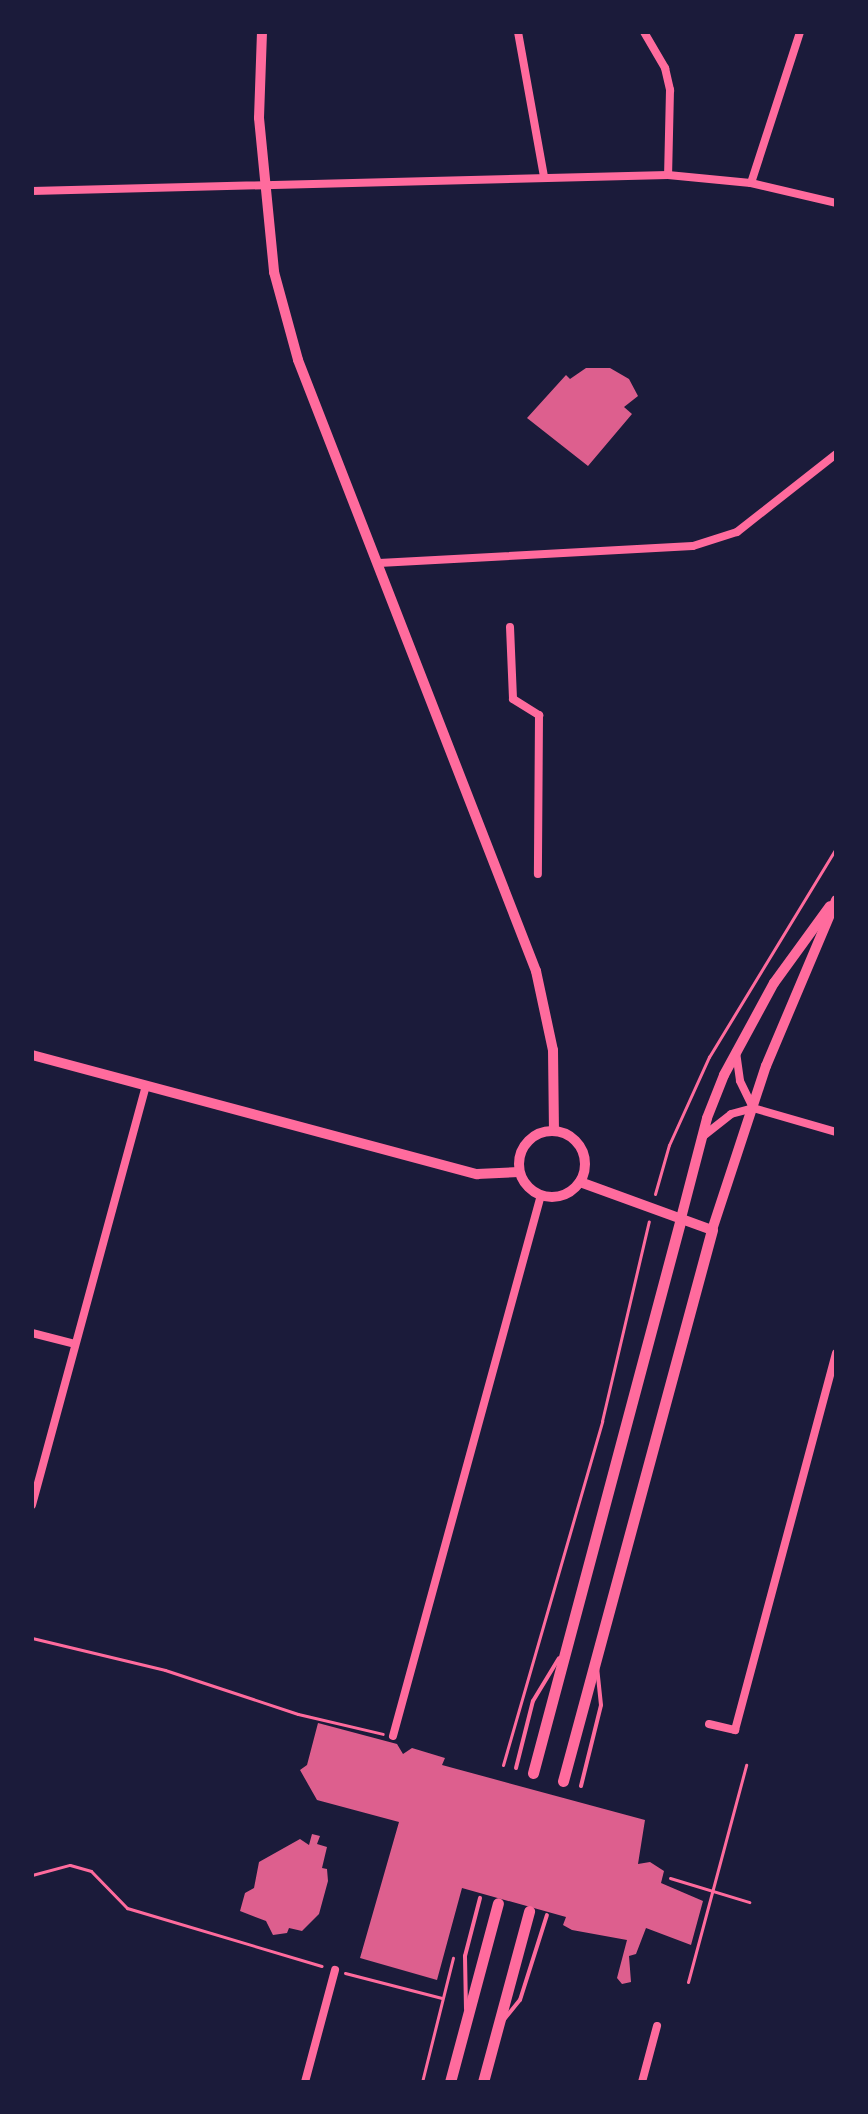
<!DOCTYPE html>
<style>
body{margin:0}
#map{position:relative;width:868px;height:2114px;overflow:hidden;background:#1b1b3a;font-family:Overpass,sans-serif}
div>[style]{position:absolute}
.building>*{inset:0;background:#dd5f8e}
.path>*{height:3px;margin:-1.5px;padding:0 1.5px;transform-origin:1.5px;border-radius:1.5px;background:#ff6b9d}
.service>*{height:4px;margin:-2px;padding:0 2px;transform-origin:2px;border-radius:2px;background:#ff6b9d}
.minor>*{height:8px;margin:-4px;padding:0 4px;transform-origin:4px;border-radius:4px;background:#ff6b9d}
.tertiary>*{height:10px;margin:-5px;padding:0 5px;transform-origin:5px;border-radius:5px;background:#ff6b9d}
.tertiary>.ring{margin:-5px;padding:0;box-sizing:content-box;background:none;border:10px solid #ff6b9d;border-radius:50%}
.secondary>*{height:11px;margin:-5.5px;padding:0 5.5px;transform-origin:5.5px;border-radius:5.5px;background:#ff6b9d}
span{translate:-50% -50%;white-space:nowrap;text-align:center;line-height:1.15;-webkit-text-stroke:6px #1b1b3a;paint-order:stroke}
.frame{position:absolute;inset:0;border:34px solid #1b1b3a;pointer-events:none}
</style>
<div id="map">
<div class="building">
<i style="clip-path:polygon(586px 368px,610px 368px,629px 379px,638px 396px,624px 407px,632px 414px,588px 466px,527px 418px,566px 375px,570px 379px)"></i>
<i style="clip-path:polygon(318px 1723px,397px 1744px,403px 1754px,412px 1748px,445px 1758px,442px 1765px,645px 1820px,638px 1864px,650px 1862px,664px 1871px,661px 1883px,703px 1901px,691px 1945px,646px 1928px,636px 1954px,629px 1956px,631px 1982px,622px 1984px,617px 1978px,627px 1940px,572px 1930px,563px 1925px,566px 1917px,462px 1888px,437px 1980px,360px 1958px,399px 1822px,317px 1800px,300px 1770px,307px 1765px)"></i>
<i style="clip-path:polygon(312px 1834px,320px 1836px,317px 1844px,327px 1847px,322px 1868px,327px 1869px,328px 1881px,319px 1914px,302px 1931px,289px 1928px,287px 1933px,273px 1935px,266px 1921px,240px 1911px,245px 1893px,254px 1888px,259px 1862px,300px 1839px,309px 1845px)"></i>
</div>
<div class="path">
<i style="left:655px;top:1194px;width:51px;rotate:-74.1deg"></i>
<i style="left:669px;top:1145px;width:97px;rotate:-65.6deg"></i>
<i style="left:709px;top:1057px;width:245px;rotate:-58.7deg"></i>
<i style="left:32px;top:1638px;width:137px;rotate:13.5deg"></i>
<i style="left:165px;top:1670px;width:140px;rotate:18.3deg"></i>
<i style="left:298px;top:1714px;width:87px;rotate:13.2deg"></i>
<i style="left:503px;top:1765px;width:358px;rotate:-73.9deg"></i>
<i style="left:602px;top:1421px;width:205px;rotate:-76.8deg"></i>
<i style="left:32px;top:1875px;width:39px;rotate:-15deg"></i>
<i style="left:70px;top:1865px;width:22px;rotate:16deg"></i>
<i style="left:91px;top:1871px;width:52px;rotate:45.8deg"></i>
<i style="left:127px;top:1908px;width:203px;rotate:16.6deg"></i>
<i style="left:670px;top:1878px;width:83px;rotate:16.9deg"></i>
<i style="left:345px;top:1973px;width:100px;rotate:14.5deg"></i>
<i style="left:688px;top:1982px;width:225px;rotate:-75deg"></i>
<i style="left:422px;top:2082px;width:128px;rotate:-76deg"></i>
</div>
<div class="service">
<i style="left:516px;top:1768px;width:69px;rotate:-75.8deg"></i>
<i style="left:533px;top:1701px;width:50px;rotate:-58.8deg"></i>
<i style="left:581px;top:1786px;width:83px;rotate:-76.1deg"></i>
<i style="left:601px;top:1705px;width:38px;rotate:-96deg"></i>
<i style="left:466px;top:2009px;width:53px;rotate:-91.1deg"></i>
<i style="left:465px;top:1956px;width:60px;rotate:-75.5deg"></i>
<i style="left:502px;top:2022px;width:28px;rotate:-51deg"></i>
<i style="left:520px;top:2000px;width:89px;rotate:-72.4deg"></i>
</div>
<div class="minor">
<i style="left:518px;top:32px;width:146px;rotate:79.8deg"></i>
<i style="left:644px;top:32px;width:42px;rotate:59.7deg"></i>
<i style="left:665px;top:68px;width:23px;rotate:77deg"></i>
<i style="left:670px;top:90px;width:85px;rotate:91.3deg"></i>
<i style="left:751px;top:183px;width:159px;rotate:-72deg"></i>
<i style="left:32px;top:191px;width:636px;rotate:-1.44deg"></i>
<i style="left:668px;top:175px;width:83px;rotate:5.5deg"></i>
<i style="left:751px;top:183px;width:87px;rotate:13.2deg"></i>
<i style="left:379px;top:563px;width:314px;rotate:-3.1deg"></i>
<i style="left:693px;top:546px;width:46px;rotate:-17.7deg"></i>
<i style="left:737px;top:532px;width:126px;rotate:-38.2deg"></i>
<i style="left:510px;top:627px;width:72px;rotate:87.6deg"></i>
<i style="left:513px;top:699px;width:31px;rotate:32deg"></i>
<i style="left:539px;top:715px;width:159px;rotate:90.4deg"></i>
<i style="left:736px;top:1052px;width:29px;rotate:82deg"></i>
<i style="left:740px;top:1081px;width:30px;rotate:64deg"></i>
<i style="left:702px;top:1137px;width:37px;rotate:-38deg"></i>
<i style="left:731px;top:1114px;width:23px;rotate:-15deg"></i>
<i style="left:753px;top:1108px;width:86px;rotate:16.1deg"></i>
<i style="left:32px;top:1333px;width:44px;rotate:14.3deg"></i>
<i style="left:32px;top:1505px;width:434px;rotate:-74.8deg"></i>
<i style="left:709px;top:1724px;width:27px;rotate:13deg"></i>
<i style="left:735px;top:1730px;width:390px;rotate:-75deg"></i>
<i style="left:393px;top:1736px;width:561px;rotate:-74.7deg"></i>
<i style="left:305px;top:2082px;width:116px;rotate:-75deg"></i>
<i style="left:642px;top:2082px;width:58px;rotate:-75deg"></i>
</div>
<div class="tertiary">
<i style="left:262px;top:32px;width:86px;rotate:92deg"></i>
<i style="left:259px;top:118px;width:155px;rotate:84.4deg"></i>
<i style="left:274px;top:272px;width:91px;rotate:74.7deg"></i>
<i style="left:298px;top:360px;width:656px;rotate:68.72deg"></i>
<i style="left:536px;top:971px;width:81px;rotate:77.9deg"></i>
<i style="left:553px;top:1050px;width:80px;rotate:89.3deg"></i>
<i style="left:32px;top:1055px;width:461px;rotate:15deg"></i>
<i style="left:477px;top:1174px;width:42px;rotate:-2.7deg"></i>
<i class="ring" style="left:519px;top:1131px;width:56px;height:56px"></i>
<i style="left:580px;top:1182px;width:140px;rotate:20deg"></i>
<i style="left:712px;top:1230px;width:173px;rotate:-71.8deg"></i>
<i style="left:766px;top:1066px;width:180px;rotate:-67.1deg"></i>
<i style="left:680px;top:1222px;width:107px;rotate:-75.4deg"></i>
<i style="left:707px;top:1118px;width:46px;rotate:-68.4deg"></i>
<i style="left:724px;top:1075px;width:105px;rotate:-61.5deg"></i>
<i style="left:774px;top:983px;width:95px;rotate:-54deg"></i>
</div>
<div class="secondary">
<i style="left:533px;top:1773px;width:570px;rotate:-75.06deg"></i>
<i style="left:563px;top:1781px;width:571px;rotate:-74.87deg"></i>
<i style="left:450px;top:2082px;width:185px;rotate:-75deg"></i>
<i style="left:483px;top:2082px;width:177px;rotate:-74.9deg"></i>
</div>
<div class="frame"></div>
</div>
